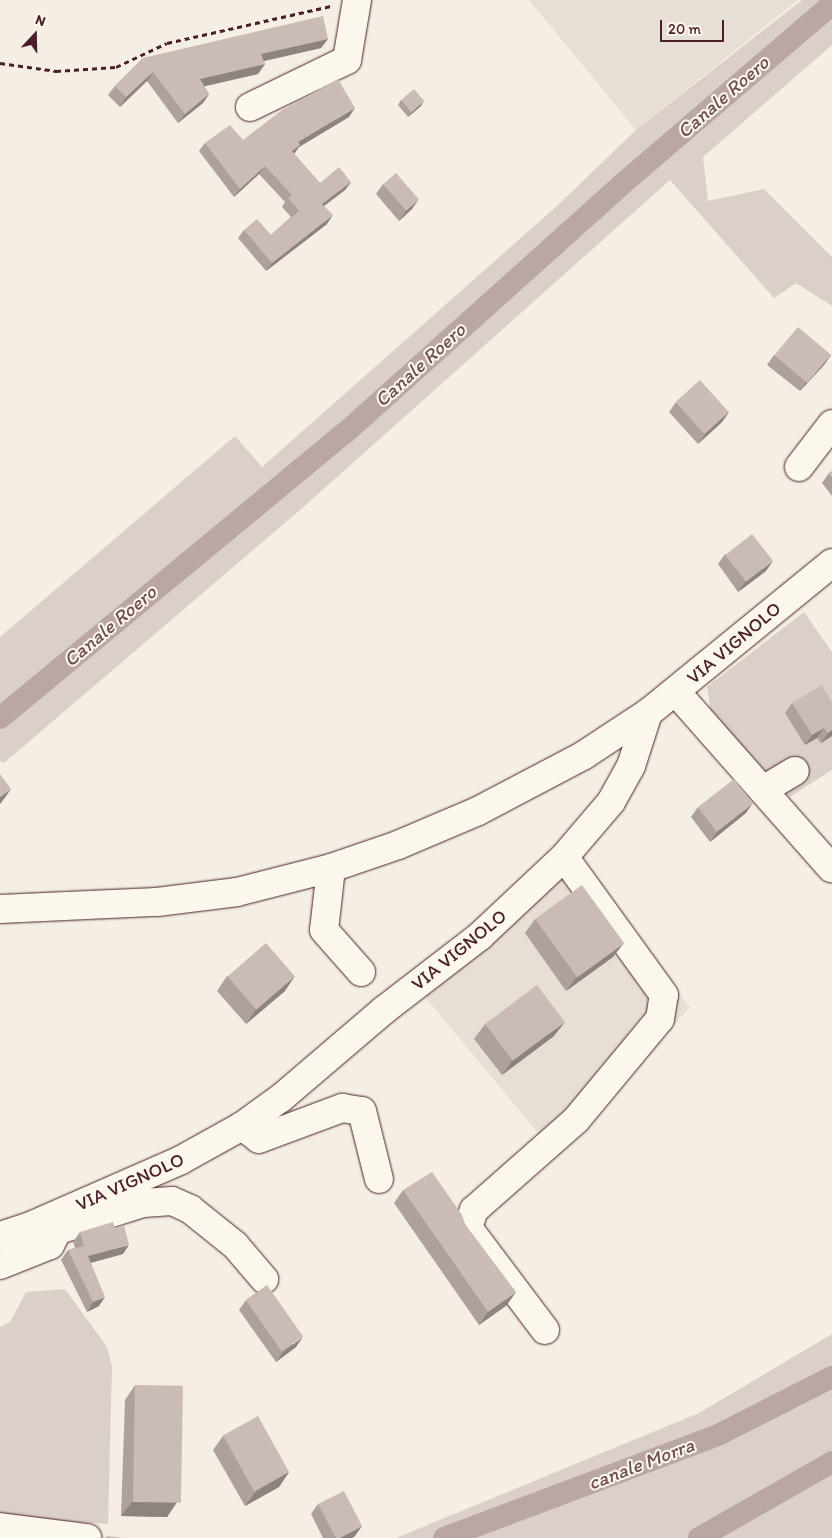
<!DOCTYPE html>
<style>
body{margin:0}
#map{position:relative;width:832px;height:1538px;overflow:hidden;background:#f4eee4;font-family:Itim,sans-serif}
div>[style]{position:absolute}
.built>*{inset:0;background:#e7dfd6}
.green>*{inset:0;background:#dbd0c9}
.canal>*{height:22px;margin:-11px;padding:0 11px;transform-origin:11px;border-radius:11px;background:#baa7a5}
.path>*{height:3px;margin-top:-1.5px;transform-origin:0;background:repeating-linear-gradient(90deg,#4a1f2b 0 5px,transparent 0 9px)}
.roads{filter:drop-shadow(0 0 1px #4a1f2b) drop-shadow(0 0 1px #4a1f2b)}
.minor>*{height:28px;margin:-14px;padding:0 14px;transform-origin:14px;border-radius:14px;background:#fbf7ec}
.major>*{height:28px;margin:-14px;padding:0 14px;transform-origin:14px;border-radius:14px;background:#fbf7ec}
.wall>*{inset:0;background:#aea19d}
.shaded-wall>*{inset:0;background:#8d837f}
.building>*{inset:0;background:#cabbb6;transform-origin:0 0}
span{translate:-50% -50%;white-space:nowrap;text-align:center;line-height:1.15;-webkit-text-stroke:4px #fbf7ec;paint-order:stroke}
.street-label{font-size:19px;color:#4a1f2b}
.water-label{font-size:20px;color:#714f56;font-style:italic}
.north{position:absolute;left:10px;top:10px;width:50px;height:50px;-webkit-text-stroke:4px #fbf7ec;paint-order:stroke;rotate:21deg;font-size:14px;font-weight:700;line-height:20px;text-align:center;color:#4a1f2b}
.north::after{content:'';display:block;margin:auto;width:18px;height:22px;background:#4a1f2b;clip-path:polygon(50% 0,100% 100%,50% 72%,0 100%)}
.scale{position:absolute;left:660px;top:20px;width:64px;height:22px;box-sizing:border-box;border:2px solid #4a1f2b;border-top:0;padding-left:6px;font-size:15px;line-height:18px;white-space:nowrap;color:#4a1f2b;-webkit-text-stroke:4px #fbf7ec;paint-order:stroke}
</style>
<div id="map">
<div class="built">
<i style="clip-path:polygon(529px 0,798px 0,636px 130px)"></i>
<i style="clip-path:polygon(580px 864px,690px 1007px,558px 1157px,422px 993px)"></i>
</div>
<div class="green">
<i style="clip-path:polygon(802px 0,832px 0,832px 45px,703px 157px,708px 201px,764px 189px,832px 257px,832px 306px,796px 283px,774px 298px,670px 180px,300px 510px,4px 763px,0 761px,0 637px,235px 436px,262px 467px,557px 206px,636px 130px)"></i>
<i style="clip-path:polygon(804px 612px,832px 652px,832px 770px,790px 797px,711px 713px,707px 687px)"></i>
<i style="clip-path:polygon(65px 1289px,107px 1347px,112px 1367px,108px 1524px,0 1517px,0 1327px,10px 1322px,26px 1292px)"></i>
<i style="clip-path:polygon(832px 1334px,832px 1538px,396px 1538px,699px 1413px)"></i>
</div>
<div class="canal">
<i style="left:0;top:718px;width:447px;rotate:-39.6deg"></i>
<i style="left:345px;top:433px;width:370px;rotate:-41.9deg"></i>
<i style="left:620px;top:186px;width:279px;rotate:-40.6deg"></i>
<i style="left:444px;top:1538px;width:295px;rotate:-20.6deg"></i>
<i style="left:720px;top:1434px;width:126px;rotate:-27deg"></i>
<i style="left:699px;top:1538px;width:153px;rotate:-29.7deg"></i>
</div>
<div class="path">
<i style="left:0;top:63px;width:57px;rotate:8.1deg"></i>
<i style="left:56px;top:71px;width:60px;rotate:-3.8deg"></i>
<i style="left:116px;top:67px;width:56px;rotate:-25.2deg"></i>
<i style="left:167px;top:43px;width:168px;rotate:-12.7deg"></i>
</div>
<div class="roads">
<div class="minor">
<i style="left:250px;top:107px;width:108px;rotate:-25.9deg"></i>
<i style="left:347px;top:60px;width:61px;rotate:-80.5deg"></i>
<i style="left:799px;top:467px;width:54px;rotate:-52.5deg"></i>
<i style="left:676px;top:692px;width:235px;rotate:48.6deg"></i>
<i style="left:763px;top:790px;width:37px;rotate:-31deg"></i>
<i style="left:331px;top:868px;width:62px;rotate:96.4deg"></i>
<i style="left:324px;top:930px;width:56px;rotate:48.6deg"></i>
<i style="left:242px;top:1126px;width:21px;rotate:37deg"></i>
<i style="left:259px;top:1139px;width:89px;rotate:-20.5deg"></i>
<i style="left:342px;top:1108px;width:20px;rotate:9deg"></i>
<i style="left:362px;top:1111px;width:70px;rotate:76deg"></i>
<i style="left:62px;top:1229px;width:85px;rotate:-17.8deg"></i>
<i style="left:143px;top:1203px;width:29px;rotate:-4deg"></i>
<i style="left:172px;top:1201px;width:20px;rotate:24deg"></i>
<i style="left:190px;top:1209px;width:58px;rotate:38.7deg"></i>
<i style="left:235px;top:1245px;width:45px;rotate:49.5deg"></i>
<i style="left:0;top:1236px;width:29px;rotate:-18deg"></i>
<i style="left:28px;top:1227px;width:167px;rotate:-23.6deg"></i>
<i style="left:181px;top:1160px;width:70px;rotate:-29.1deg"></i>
<i style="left:242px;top:1126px;width:48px;rotate:-35.7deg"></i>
<i style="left:281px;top:1098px;width:135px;rotate:-40.5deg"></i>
<i style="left:384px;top:1010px;width:121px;rotate:-37.6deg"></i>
<i style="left:480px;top:936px;width:115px;rotate:-43.2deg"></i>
<i style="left:564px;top:857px;width:72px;rotate:-49.5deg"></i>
<i style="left:611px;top:802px;width:41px;rotate:-60.9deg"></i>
<i style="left:631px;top:766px;width:56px;rotate:-72.2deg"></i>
<i style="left:0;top:1265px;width:54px;rotate:-21.8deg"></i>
<i style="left:50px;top:1245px;width:17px;rotate:-62deg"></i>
<i style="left:58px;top:1230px;width:14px;rotate:-115deg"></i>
<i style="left:545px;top:1330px;width:128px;rotate:-127deg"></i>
<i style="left:468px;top:1228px;width:19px;rotate:-72deg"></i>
<i style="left:474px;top:1210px;width:136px;rotate:-41.4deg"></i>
<i style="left:576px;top:1120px;width:131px;rotate:-50.3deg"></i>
<i style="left:660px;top:1019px;width:24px;rotate:-81deg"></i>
<i style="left:664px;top:995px;width:170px;rotate:-125.9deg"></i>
<i style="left:0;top:1527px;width:88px;rotate:7.2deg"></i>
</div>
<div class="major">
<i style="left:0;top:909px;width:157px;rotate:-2.6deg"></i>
<i style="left:157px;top:902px;width:81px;rotate:-7.1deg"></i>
<i style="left:237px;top:892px;width:97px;rotate:-14.3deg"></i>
<i style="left:331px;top:868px;width:71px;rotate:-18.9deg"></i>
<i style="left:398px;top:845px;width:87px;rotate:-23deg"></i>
<i style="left:478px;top:811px;width:120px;rotate:-27.8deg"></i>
<i style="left:584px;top:755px;width:77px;rotate:-33.3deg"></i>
<i style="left:648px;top:713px;width:237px;rotate:-39.2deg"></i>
</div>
</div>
<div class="wall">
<i style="clip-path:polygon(328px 39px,321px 48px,264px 61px,265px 64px,258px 74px,204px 86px,209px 94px,203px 103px,178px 123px,147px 81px,120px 107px,108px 95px,115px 86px,143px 58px)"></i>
<i style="clip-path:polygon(401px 100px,421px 106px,408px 117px,398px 105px)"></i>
<i style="clip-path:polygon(349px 117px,299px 147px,294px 154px,320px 183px,351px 182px,345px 190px,324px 206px,327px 224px,266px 271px,238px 238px,244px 230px,271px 235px,291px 217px,282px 207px,285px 202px,259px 174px,234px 197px,199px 151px,205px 143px,243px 140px)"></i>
<i style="clip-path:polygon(383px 184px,412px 209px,399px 221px,376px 194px)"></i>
<i style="clip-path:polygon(774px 355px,831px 355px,824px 365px,800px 391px,767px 365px)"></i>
<i style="clip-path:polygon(676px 402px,729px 412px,722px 422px,698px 444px,669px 412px)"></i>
<i style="clip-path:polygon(832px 471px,832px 496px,822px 483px,829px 473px)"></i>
<i style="clip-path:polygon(725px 554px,766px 571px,738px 592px,718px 564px)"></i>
<i style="clip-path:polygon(832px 702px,832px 736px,821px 743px,817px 738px,805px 745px,785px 713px,792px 703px)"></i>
<i style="clip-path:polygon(698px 807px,746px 813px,710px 842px,691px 817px)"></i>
<i style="clip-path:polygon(535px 919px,613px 957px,566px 991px,525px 933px)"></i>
<i style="clip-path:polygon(227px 976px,285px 991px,246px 1024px,217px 991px)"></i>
<i style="clip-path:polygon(485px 1024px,554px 1036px,502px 1075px,474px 1039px)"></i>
<i style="clip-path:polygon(403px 1190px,465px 1224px,507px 1305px,479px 1325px,394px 1203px)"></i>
<i style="clip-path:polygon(80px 1232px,123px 1254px,91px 1263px,99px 1306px,87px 1312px,61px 1260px,68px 1250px,75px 1248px,73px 1242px)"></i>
<i style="clip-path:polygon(246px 1300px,296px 1347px,276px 1362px,239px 1310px)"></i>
<i style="clip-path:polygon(135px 1385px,177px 1502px,167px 1517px,121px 1516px,125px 1400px)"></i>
<i style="clip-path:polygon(223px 1436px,289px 1472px,279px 1487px,245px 1506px,213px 1450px)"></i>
<i style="clip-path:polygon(318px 1504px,355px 1536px,352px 1538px,323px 1538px,311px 1514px)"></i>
</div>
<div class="shaded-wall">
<i style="clip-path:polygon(328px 39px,321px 48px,255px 63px,261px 54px)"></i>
<i style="clip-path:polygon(265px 64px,258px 74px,193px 89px,200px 79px)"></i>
<i style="clip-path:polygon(153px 72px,147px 81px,120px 107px,126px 97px)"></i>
<i style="clip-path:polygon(209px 94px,203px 103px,178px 123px,185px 114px)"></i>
<i style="clip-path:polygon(424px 101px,421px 106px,408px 117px,412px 112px)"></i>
<i style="clip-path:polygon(355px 108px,349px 117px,299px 147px,294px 154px,286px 159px,298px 142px)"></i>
<i style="clip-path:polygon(265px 166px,259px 174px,234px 197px,240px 189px)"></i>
<i style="clip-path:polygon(351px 182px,345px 190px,316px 212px,322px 204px)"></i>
<i style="clip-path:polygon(419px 199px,412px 209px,399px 221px,406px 211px)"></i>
<i style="clip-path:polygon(333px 215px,327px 224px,266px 271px,272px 263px)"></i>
<i style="clip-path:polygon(831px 355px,824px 365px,800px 391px,807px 381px)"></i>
<i style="clip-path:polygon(729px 412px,722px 422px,698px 444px,705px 434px)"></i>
<i style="clip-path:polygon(773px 561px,766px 571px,738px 592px,745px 582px)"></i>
<i style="clip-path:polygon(824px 728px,817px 738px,805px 745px,812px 735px)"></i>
<i style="clip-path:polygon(832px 730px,832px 736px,821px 743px,828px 733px)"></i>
<i style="clip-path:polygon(11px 789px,1px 803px,0 804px,0 797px)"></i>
<i style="clip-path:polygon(753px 803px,746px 813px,710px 842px,717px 832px)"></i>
<i style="clip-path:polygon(624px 943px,613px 957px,566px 991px,577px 977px)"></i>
<i style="clip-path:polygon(295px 976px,285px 991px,246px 1024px,256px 1009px)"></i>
<i style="clip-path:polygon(565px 1022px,554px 1036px,502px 1075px,512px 1061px)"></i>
<i style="clip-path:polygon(129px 1245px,123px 1254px,82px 1265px,88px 1256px)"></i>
<i style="clip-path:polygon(516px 1292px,507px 1305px,479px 1325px,488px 1312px)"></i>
<i style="clip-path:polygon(105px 1297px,99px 1306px,87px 1312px,93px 1302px)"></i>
<i style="clip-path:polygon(303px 1337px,296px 1347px,276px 1362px,283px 1352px)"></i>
<i style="clip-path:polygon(289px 1472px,279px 1487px,245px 1506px,255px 1492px)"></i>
<i style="clip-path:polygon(132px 1502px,177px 1502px,167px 1517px,121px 1516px)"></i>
<i style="clip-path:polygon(362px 1526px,355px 1536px,352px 1538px,340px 1538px)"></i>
</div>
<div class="building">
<i style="clip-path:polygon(323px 16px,328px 39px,261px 54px,265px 64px,200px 79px,209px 94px,185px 114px,153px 72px,126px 97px,115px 86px,143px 58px)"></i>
<i style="clip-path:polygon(338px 79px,355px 108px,298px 142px,300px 145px,292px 151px,320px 183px,339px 167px,351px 182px,322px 204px,333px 215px,272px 263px,244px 230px,257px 219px,271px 235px,299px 211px,288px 198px,292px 195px,265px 166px,240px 189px,205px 143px,230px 125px,243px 140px,282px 110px)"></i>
<i style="left:414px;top:89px;width:16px;height:17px;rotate:50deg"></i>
<i style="left:396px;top:173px;width:35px;height:17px;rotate:49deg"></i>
<i style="left:798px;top:327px;width:43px;height:37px;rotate:40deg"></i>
<i style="left:700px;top:380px;width:43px;height:33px;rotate:48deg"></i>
<i style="clip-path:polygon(832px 471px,832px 478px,829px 473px)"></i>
<i style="left:752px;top:534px;width:34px;height:34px;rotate:52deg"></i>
<i style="clip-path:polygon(822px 685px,832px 702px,832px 730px,828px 733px,824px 728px,812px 735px,792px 703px)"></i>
<i style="clip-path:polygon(0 774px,11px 789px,0 797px)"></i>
<i style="left:734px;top:779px;width:31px;height:46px;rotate:52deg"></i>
<i style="left:582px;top:885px;width:72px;height:58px;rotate:54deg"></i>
<i style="left:266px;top:943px;width:44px;height:51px;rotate:49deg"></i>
<i style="left:537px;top:985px;width:46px;height:65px;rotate:53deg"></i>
<i style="clip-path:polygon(432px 1172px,462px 1215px,465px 1224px,516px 1292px,488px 1312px,403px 1190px)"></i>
<i style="clip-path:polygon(113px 1222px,115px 1228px,124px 1225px,129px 1245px,88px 1256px,105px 1297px,93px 1302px,68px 1250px,84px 1246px,80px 1232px)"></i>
<i style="left:267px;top:1285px;width:63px;height:26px;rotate:55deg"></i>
<i style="left:135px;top:1385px;width:48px;height:117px;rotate:1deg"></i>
<i style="left:258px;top:1416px;width:64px;height:40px;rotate:61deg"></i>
<i style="clip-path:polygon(344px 1491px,362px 1526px,340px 1538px,336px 1538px,318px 1504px)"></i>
<i style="clip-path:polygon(107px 1536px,124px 1538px,105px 1538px)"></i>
</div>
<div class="street-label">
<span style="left:734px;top:643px;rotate:-40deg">VIA VIGNOLO</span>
<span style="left:459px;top:950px;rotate:-39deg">VIA VIGNOLO</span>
<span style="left:130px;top:1182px;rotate:-24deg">VIA VIGNOLO</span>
</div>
<div class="water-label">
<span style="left:723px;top:97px;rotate:-41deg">Canale Roero</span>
<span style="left:420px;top:365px;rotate:-42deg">Canale Roero</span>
<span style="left:110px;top:626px;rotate:-40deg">Canale Roero</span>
<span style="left:641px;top:1464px;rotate:-21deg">canale Morra</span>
</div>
<div class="north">N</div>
<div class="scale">20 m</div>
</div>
